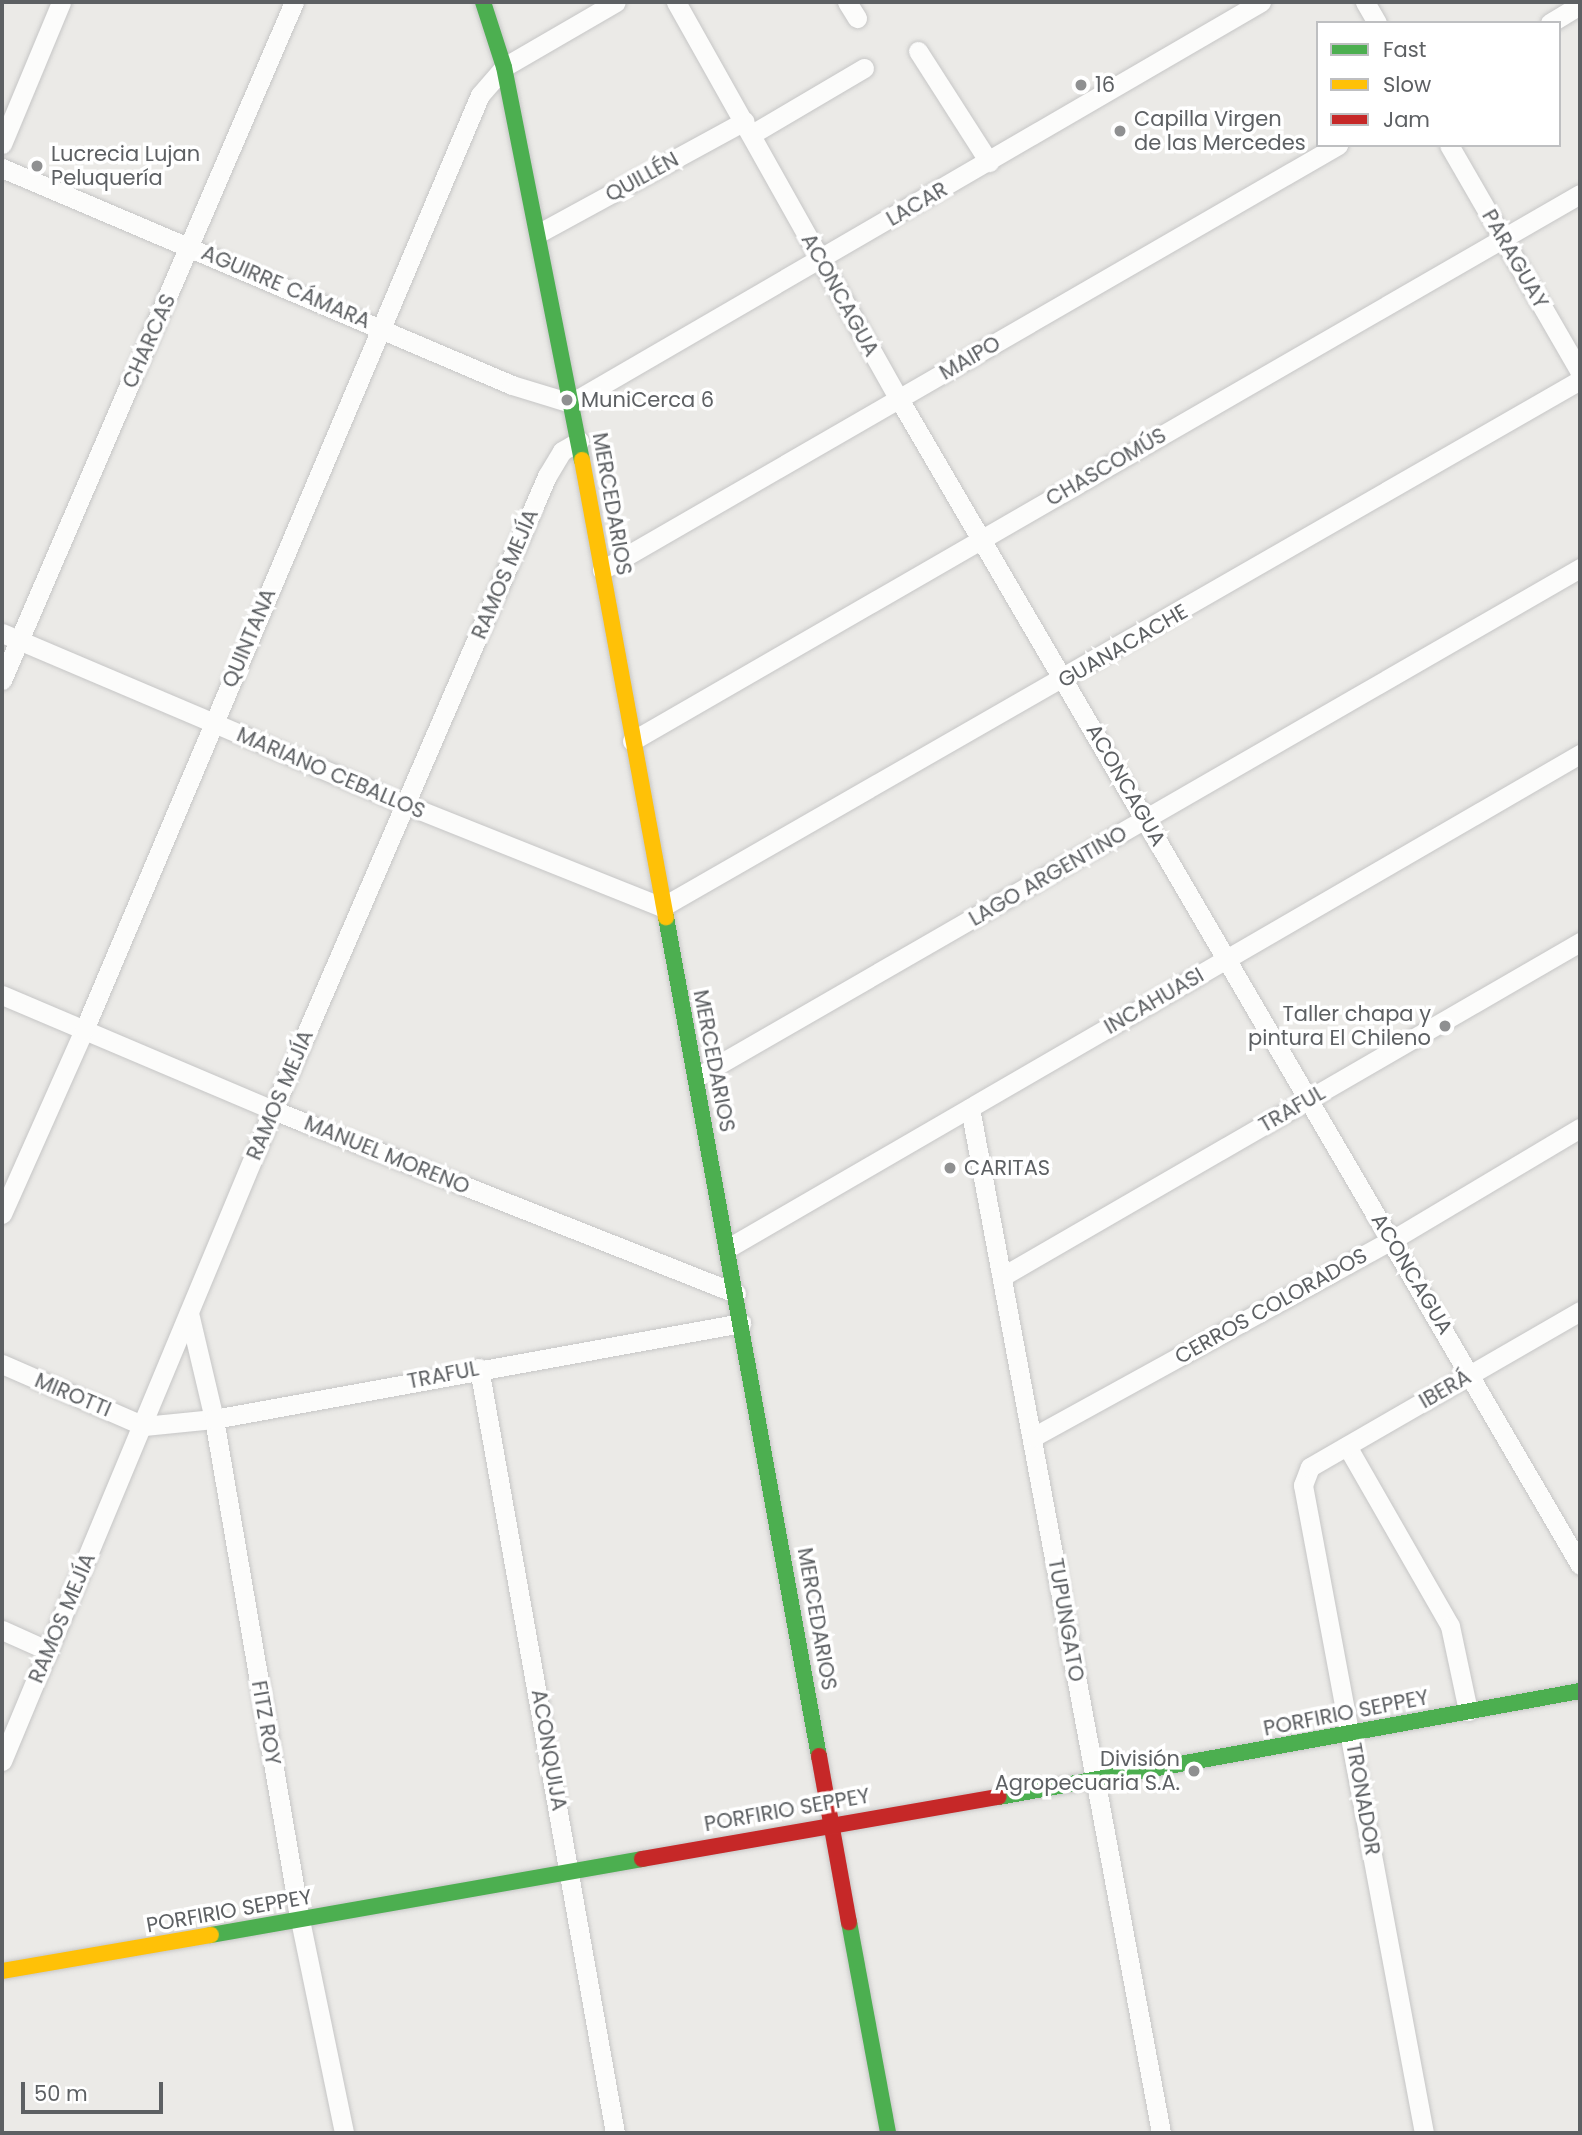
<!DOCTYPE html>
<meta charset="utf-8">
<style>
body{margin:0}
#map{position:relative;width:1582px;height:2135px;overflow:hidden;background:#ebeae7;font-family:Poppins,sans-serif}
div>[style]{position:absolute}
.roads{filter:drop-shadow(0 0 2px #c6c6c6) drop-shadow(0 0 2px #c6c6c6)}
.street>*{height:19px;margin:-9.5px;padding:0 9.5px;transform-origin:9.5px;border-radius:9.5px;background:#fcfcfb}
.fast>*{height:16px;margin:-8px;padding:0 8px;transform-origin:8px;border-radius:8px;background:#4caf50}
.slow>*{height:16px;margin:-8px;padding:0 8px;transform-origin:8px;border-radius:8px;background:#ffc107}
.jam>*{height:16px;margin:-8px;padding:0 8px;transform-origin:8px;border-radius:8px;background:#c62828}
.dots>*{width:19px;height:19px;translate:-50% -50%;box-sizing:border-box;border:4px solid #fff;border-radius:50%}
span{translate:-50% -50%;white-space:nowrap;text-align:center;line-height:1.15;-webkit-text-stroke:7px #fff;paint-order:stroke}
.poi-label{font-size:21px;color:#5d6063}
.left{translate:0 -50%;text-align:left}
.right{translate:-100% -50%;text-align:right}
.street-label{font-size:21px;color:#5d6063}
.frame{position:absolute;inset:0;border:4px solid #5d6063;pointer-events:none}
.legend{position:absolute;left:1316px;top:21px;width:245px;height:126px;box-sizing:border-box;background:#fff;border:2px solid #bebfc1;margin:0;padding:9px 12px;list-style:none;font-size:21px;color:#5d6063}
.legend li{display:flex;align-items:center;gap:14px;height:35px}
.legend b{width:35px;border:2px solid #bebfc1}
.scale{position:absolute;left:21px;top:2082px;width:142px;height:32px;box-sizing:border-box;border:4px solid #5d6063;border-top:0;padding-left:9px;font-size:21px;line-height:24px;white-space:nowrap;color:#5d6063;-webkit-text-stroke:5px #fff;paint-order:stroke}
</style>
<div id="map">
<div class="roads">
<div class="street">
<i style="left:676px;top:2px;width:455px;rotate:60.7deg"></i>
<i style="left:899px;top:399px;width:1350px;rotate:59.71deg"></i>
<i style="left:847px;top:2px;width:19px;rotate:58deg"></i>
<i style="left:1365px;top:2px;width:24px;rotate:60deg"></i>
<i style="left:1550px;top:23px;width:35px;rotate:-31deg"></i>
<i style="left:918px;top:51px;width:132px;rotate:57.4deg"></i>
<i style="left:752px;top:134px;width:130px;rotate:-30.5deg"></i>
<i style="left:2px;top:144px;width:154px;rotate:-67.4deg"></i>
<i style="left:1449px;top:145px;width:262px;rotate:60deg"></i>
<i style="left:2px;top:168px;width:554px;rotate:23.05deg"></i>
<i style="left:512px;top:385px;width:62px;rotate:17deg"></i>
<i style="left:571px;top:403px;width:798px;rotate:-30.16deg"></i>
<i style="left:539px;top:233px;width:234px;rotate:-28.6deg"></i>
<i style="left:602px;top:570px;width:850px;rotate:-30deg"></i>
<i style="left:2px;top:633px;width:440px;rotate:23deg"></i>
<i style="left:407px;top:805px;width:275px;rotate:21.8deg"></i>
<i style="left:662px;top:907px;width:1059px;rotate:-29.86deg"></i>
<i style="left:2px;top:680px;width:738px;rotate:-66.7deg"></i>
<i style="left:632px;top:741px;width:1094px;rotate:-29.99deg"></i>
<i style="left:2px;top:995px;width:294px;rotate:23deg"></i>
<i style="left:273px;top:1110px;width:498px;rotate:21.6deg"></i>
<i style="left:697px;top:1077px;width:1019px;rotate:-29.96deg"></i>
<i style="left:970px;top:1108px;width:1043px;rotate:79.44deg"></i>
<i style="left:2px;top:1214px;width:201px;rotate:-66deg"></i>
<i style="left:84px;top:1030px;width:1015px;rotate:-67.05deg"></i>
<i style="left:480px;top:95px;width:37px;rotate:-49deg"></i>
<i style="left:504px;top:67px;width:129px;rotate:-30.1deg"></i>
<i style="left:728px;top:1248px;width:985px;rotate:-30.11deg"></i>
<i style="left:1003px;top:1276px;width:667px;rotate:-30.06deg"></i>
<i style="left:189px;top:1313px;width:109px;rotate:76.7deg"></i>
<i style="left:214px;top:1419px;width:508px;rotate:80.26deg"></i>
<i style="left:300px;top:1920px;width:217px;rotate:78.3deg"></i>
<i style="left:2px;top:1364px;width:155px;rotate:23.6deg"></i>
<i style="left:144px;top:1426px;width:70px;rotate:-5.7deg"></i>
<i style="left:214px;top:1419px;width:536px;rotate:-10.32deg"></i>
<i style="left:479px;top:1368px;width:777px;rotate:79.92deg"></i>
<i style="left:1033px;top:1437px;width:409px;rotate:-28.8deg"></i>
<i style="left:1392px;top:1240px;width:219px;rotate:-30.8deg"></i>
<i style="left:1347px;top:1446px;width:207px;rotate:60.2deg"></i>
<i style="left:1450px;top:1626px;width:87px;rotate:78deg"></i>
<i style="left:2px;top:1630px;width:51px;rotate:24.1deg"></i>
<i style="left:2px;top:1761px;width:705px;rotate:-67.4deg"></i>
<i style="left:273px;top:1110px;width:691px;rotate:-66.63deg"></i>
<i style="left:547px;top:476px;width:29px;rotate:-59deg"></i>
<i style="left:562px;top:451px;width:20px;rotate:-30deg"></i>
<i style="left:1424px;top:2133px;width:659px;rotate:-100.58deg"></i>
<i style="left:1303px;top:1485px;width:19px;rotate:-69deg"></i>
<i style="left:1310px;top:1467px;width:312px;rotate:-30deg"></i>
</div>
<div class="fast">
<i style="left:483px;top:2px;width:68px;rotate:72.1deg"></i>
<i style="left:504px;top:67px;width:401px;rotate:78.8deg"></i>
<i style="left:666px;top:917px;width:853px;rotate:79.67deg"></i>
<i style="left:999px;top:1797px;width:591px;rotate:-10.34deg"></i>
<i style="left:849px;top:1922px;width:215px;rotate:79.5deg"></i>
<i style="left:211px;top:1935px;width:438px;rotate:-10deg"></i>
</div>
<div class="slow">
<i style="left:582px;top:460px;width:465px;rotate:79.6deg"></i>
<i style="left:2px;top:1971px;width:212px;rotate:-9.8deg"></i>
</div>
<div class="jam">
<i style="left:819px;top:1756px;width:169px;rotate:79.8deg"></i>
<i style="left:642px;top:1859px;width:362px;rotate:-9.9deg"></i>
</div>
</div>
<div class="dots">
<i style="left:1081px;top:85px;background:#8f9091"></i>
<i style="left:1120px;top:131px;background:#8f9091"></i>
<i style="left:37px;top:166px;background:#8f9091"></i>
<i style="left:567px;top:400px;background:#8f9091"></i>
<i style="left:1445px;top:1026px;background:#8f9091"></i>
<i style="left:950px;top:1168px;background:#8f9091"></i>
<i style="left:1194px;top:1771px;background:#8f9091"></i>
</div>
<div class="poi-label">
<span class="left" style="left:1095px;top:85px">16</span>
<span class="left" style="left:1134px;top:131px">Capilla Virgen<br>de las Mercedes</span>
<span class="left" style="left:51px;top:166px">Lucrecia Lujan<br>Peluquería</span>
<span class="left" style="left:581px;top:400px">MuniCerca 6</span>
<span class="right" style="left:1431px;top:1026px">Taller chapa y<br>pintura El Chileno</span>
<span class="left" style="left:964px;top:1168px">CARITAS</span>
<span class="right" style="left:1180px;top:1771px">División<br>Agropecuaria S.A.</span>
</div>
<div class="street-label">
<span style="left:642px;top:177px;rotate:-29deg">QUILLÉN</span>
<span style="left:917px;top:204px;rotate:-30deg">LACAR</span>
<span style="left:1515px;top:259px;rotate:60deg">PARAGUAY</span>
<span style="left:286px;top:287px;rotate:23deg">AGUIRRE CÁMARA</span>
<span style="left:840px;top:295px;rotate:61deg">ACONCAGUA</span>
<span style="left:149px;top:341px;rotate:-66deg">CHARCAS</span>
<span style="left:970px;top:358px;rotate:-30deg">MAIPO</span>
<span style="left:1106px;top:467px;rotate:-30deg">CHASCOMÚS</span>
<span style="left:612px;top:504px;rotate:80deg">MERCEDARIOS</span>
<span style="left:505px;top:574px;rotate:-67deg">RAMOS MEJÍA</span>
<span style="left:249px;top:638px;rotate:-67deg">QUINTANA</span>
<span style="left:1123px;top:646px;rotate:-30deg">GUANACACHE</span>
<span style="left:331px;top:773px;rotate:23deg">MARIANO CEBALLOS</span>
<span style="left:1126px;top:785px;rotate:60deg">ACONCAGUA</span>
<span style="left:1048px;top:876px;rotate:-30deg">LAGO ARGENTINO</span>
<span style="left:1154px;top:1001px;rotate:-30deg">INCAHUASI</span>
<span style="left:714px;top:1061px;rotate:79deg">MERCEDARIOS</span>
<span style="left:280px;top:1095px;rotate:-67deg">RAMOS MEJÍA</span>
<span style="left:1292px;top:1109px;rotate:-30deg">TRAFUL</span>
<span style="left:387px;top:1155px;rotate:22deg">MANUEL MORENO</span>
<span style="left:1412px;top:1274px;rotate:59deg">ACONCAGUA</span>
<span style="left:1271px;top:1306px;rotate:-29deg">CERROS COLORADOS</span>
<span style="left:443px;top:1375px;rotate:-11deg">TRAFUL</span>
<span style="left:1445px;top:1389px;rotate:-30deg">IBERÁ</span>
<span style="left:73px;top:1395px;rotate:23deg">MIROTTI</span>
<span style="left:62px;top:1618px;rotate:-67deg">RAMOS MEJÍA</span>
<span style="left:817px;top:1619px;rotate:80deg">MERCEDARIOS</span>
<span style="left:1066px;top:1620px;rotate:80deg">TUPUNGATO</span>
<span style="left:1346px;top:1713px;rotate:-11deg">PORFIRIO SEPPEY</span>
<span style="left:266px;top:1723px;rotate:80deg">FITZ ROY</span>
<span style="left:549px;top:1750px;rotate:80deg">ACONQUIJA</span>
<span style="left:1363px;top:1799px;rotate:80deg">TRONADOR</span>
<span style="left:787px;top:1810px;rotate:-10deg">PORFIRIO SEPPEY</span>
<span style="left:229px;top:1911px;rotate:-10deg">PORFIRIO SEPPEY</span>
</div>
<div class="frame"></div>
<ul class="legend">
<li><b style="height:9px;background:#4caf50"></b>Fast</li>
<li><b style="height:9px;background:#ffc107"></b>Slow</li>
<li><b style="height:9px;background:#c62828"></b>Jam</li>
</ul>
<div class="scale">50 m</div>
</div>
